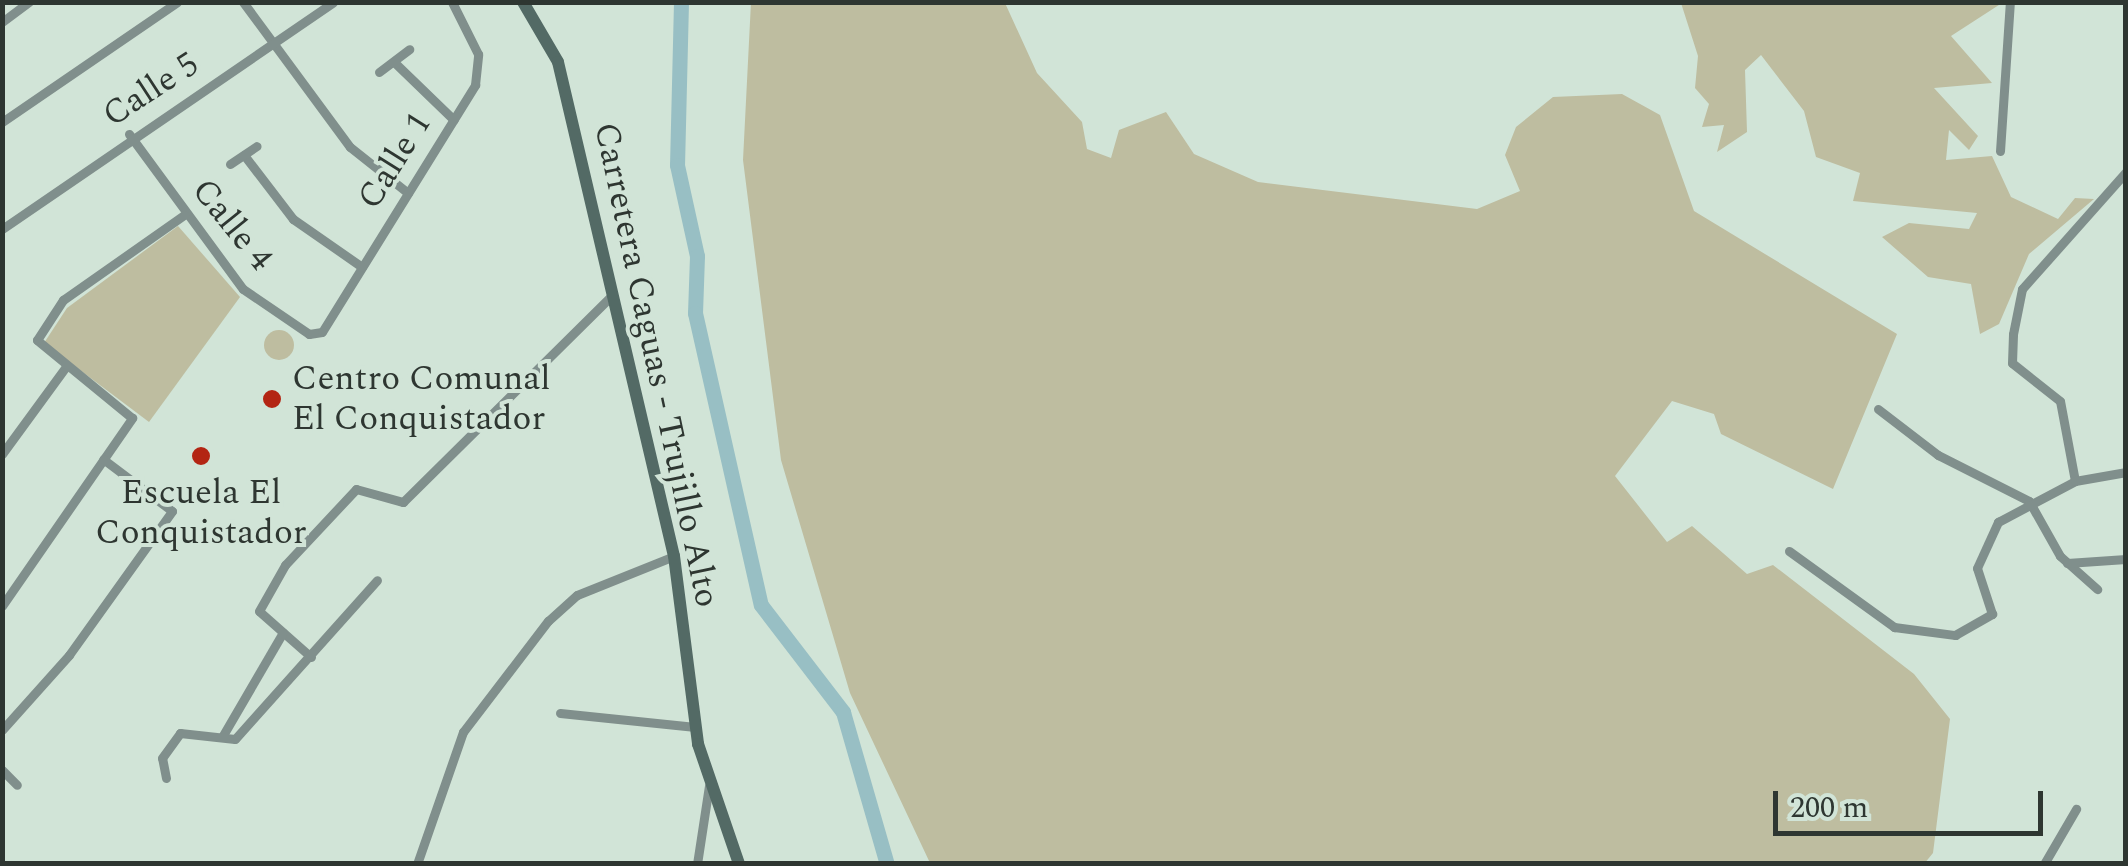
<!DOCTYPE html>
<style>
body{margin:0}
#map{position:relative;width:2128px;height:866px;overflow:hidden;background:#d1e4d7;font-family:Spectral,serif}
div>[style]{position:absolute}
.green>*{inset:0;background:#bebda0}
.round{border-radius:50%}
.river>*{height:15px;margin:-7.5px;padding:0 7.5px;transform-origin:7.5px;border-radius:7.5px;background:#98bfc4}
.street>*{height:9px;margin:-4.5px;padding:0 4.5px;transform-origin:4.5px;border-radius:4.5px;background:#808f8c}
.secondary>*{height:12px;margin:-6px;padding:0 6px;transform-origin:6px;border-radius:6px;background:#536a65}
.dots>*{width:28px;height:28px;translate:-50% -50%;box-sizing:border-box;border:5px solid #d1e4d7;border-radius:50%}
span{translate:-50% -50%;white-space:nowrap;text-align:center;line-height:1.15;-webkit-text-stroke:8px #d1e4d7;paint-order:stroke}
.street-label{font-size:35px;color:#2e3631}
.poi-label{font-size:35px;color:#2e3631}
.left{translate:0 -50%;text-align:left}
.frame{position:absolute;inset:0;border:5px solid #2e3631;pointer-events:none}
.scale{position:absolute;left:1773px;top:791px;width:270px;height:45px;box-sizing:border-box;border:5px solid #2e3631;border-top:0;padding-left:12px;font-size:30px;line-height:35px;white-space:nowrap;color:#2e3631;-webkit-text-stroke:8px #d1e4d7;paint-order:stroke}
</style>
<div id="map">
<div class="green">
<i style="clip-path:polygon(751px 2px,1005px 3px,1037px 73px,1082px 122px,1087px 149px,1111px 158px,1119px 130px,1166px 112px,1194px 154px,1258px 182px,1477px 209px,1520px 191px,1505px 155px,1516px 127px,1553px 97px,1622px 94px,1660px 115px,1694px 211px,1897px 334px,1833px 489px,1721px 434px,1714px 414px,1672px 401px,1615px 476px,1667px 542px,1692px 526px,1747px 574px,1773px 565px,1914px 674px,1950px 719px,1933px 853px,1924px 864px,930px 863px,850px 693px,781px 460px,743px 160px)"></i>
<i style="clip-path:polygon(1681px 3px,2002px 3px,1951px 36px,1992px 83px,1934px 88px,1978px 136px,1969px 150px,1949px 130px,1946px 160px,1992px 156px,2011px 197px,2058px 219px,2075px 198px,2094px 199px,2029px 254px,1999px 324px,1980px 334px,1971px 284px,1928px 277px,1882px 237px,1909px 223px,1969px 229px,1977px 213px,1853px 201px,1860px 173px,1816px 157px,1804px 111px,1761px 55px,1745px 70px,1747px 132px,1717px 152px,1724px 125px,1702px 127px,1709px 104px,1695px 88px,1698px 56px)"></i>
<i style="clip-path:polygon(178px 226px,240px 297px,149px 422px,44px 343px,67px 308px)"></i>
<i class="round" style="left:264px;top:330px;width:30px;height:30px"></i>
</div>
<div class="river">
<i style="left:681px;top:2px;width:163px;rotate:91.4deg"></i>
<i style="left:677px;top:165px;width:93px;rotate:77.6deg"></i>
<i style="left:697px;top:256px;width:57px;rotate:92deg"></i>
<i style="left:695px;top:313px;width:299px;rotate:77.3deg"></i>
<i style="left:761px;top:605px;width:135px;rotate:52.5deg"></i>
<i style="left:843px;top:712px;width:158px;rotate:73.9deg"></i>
</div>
<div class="street">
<i style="left:243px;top:2px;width:180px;rotate:53.6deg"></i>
<i style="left:350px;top:147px;width:74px;rotate:38.4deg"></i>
<i style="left:2px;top:22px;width:34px;rotate:-37deg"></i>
<i style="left:394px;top:62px;width:83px;rotate:44deg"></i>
<i style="left:379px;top:72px;width:38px;rotate:-37deg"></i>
<i style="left:2px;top:122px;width:212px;rotate:-34.4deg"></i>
<i style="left:129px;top:134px;width:192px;rotate:53.7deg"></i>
<i style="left:243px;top:289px;width:80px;rotate:34.3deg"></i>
<i style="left:309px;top:334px;width:13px;rotate:-9deg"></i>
<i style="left:322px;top:332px;width:291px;rotate:-58.2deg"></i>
<i style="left:475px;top:85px;width:31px;rotate:-84deg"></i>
<i style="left:478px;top:54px;width:58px;rotate:-116.6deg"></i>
<i style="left:2000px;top:151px;width:149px;rotate:-86.2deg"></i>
<i style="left:244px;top:155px;width:81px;rotate:52.6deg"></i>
<i style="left:293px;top:219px;width:84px;rotate:34.8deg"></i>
<i style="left:230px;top:164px;width:32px;rotate:-34deg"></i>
<i style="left:2px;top:229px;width:401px;rotate:-34.4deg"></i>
<i style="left:1878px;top:409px;width:76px;rotate:37.5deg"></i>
<i style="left:1938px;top:455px;width:102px;rotate:26.8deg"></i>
<i style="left:2029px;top:501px;width:63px;rotate:60.6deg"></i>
<i style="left:2060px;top:556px;width:50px;rotate:41.7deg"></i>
<i style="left:2px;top:454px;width:107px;rotate:-53.8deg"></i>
<i style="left:2075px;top:481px;width:81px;rotate:-100.6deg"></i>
<i style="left:2060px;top:401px;width:61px;rotate:-141.6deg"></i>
<i style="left:2012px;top:363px;width:29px;rotate:-88deg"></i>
<i style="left:2013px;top:334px;width:46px;rotate:-78.7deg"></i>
<i style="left:2022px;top:289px;width:157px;rotate:-48.4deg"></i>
<i style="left:1789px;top:551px;width:130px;rotate:35.9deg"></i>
<i style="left:1894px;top:627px;width:62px;rotate:7.5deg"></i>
<i style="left:1955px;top:635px;width:43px;rotate:-29.6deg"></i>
<i style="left:1992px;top:614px;width:48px;rotate:-108.1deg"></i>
<i style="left:1977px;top:568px;width:51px;rotate:-65.5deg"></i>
<i style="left:1998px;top:522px;width:87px;rotate:-28deg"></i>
<i style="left:2075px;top:481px;width:52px;rotate:-10deg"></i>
<i style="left:2067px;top:563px;width:59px;rotate:-3.9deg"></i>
<i style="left:2px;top:606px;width:229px;rotate:-55.3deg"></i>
<i style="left:132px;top:418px;width:123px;rotate:-140.6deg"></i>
<i style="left:37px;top:340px;width:48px;rotate:-57deg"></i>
<i style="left:63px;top:300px;width:148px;rotate:-35.1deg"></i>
<i style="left:311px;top:657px;width:69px;rotate:-138.5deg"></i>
<i style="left:259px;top:611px;width:53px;rotate:-60.5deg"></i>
<i style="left:285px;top:565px;width:104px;rotate:-46.9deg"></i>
<i style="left:356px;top:489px;width:49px;rotate:15.5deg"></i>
<i style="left:403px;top:502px;width:294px;rotate:-44.7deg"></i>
<i style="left:560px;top:713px;width:136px;rotate:5.9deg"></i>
<i style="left:2px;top:730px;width:101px;rotate:-48.2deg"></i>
<i style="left:69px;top:655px;width:177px;rotate:-54.4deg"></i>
<i style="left:172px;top:511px;width:86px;rotate:-143deg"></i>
<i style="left:222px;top:737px;width:121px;rotate:-59.8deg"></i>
<i style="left:2px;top:770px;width:21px;rotate:45deg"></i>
<i style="left:166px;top:778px;width:20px;rotate:-101deg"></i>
<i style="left:162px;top:758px;width:31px;rotate:-54deg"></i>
<i style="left:180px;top:733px;width:55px;rotate:6.2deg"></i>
<i style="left:235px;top:739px;width:213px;rotate:-48.2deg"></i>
<i style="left:417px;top:864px;width:140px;rotate:-70.8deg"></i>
<i style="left:463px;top:732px;width:140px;rotate:-52.6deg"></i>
<i style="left:548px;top:621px;width:39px;rotate:-42deg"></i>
<i style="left:577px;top:595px;width:105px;rotate:-21.9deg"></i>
<i style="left:697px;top:864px;width:79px;rotate:-81.3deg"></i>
<i style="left:2044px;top:864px;width:64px;rotate:-59.8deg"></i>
</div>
<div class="secondary">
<i style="left:523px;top:2px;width:69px;rotate:59.7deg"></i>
<i style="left:558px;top:62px;width:507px;rotate:76.79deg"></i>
<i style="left:674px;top:556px;width:190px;rotate:82.7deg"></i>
<i style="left:698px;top:744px;width:127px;rotate:71.1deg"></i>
</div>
<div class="dots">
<i style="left:272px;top:399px;background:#b32513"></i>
<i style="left:201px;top:456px;background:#b32513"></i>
</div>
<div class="street-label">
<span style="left:151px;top:90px;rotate:-33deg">Calle 5</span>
<span style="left:395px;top:161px;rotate:-58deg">Calle 1</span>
<span style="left:232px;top:225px;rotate:51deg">Calle 4</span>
<span style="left:656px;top:365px;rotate:78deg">Carretera Caguas - Trujillo Alto</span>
</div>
<div class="poi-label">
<span class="left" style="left:292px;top:399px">Centro Comunal<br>El Conquistador</span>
<span style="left:201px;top:513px">Escuela El<br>Conquistador</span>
</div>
<div class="frame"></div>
<div class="scale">200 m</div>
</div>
